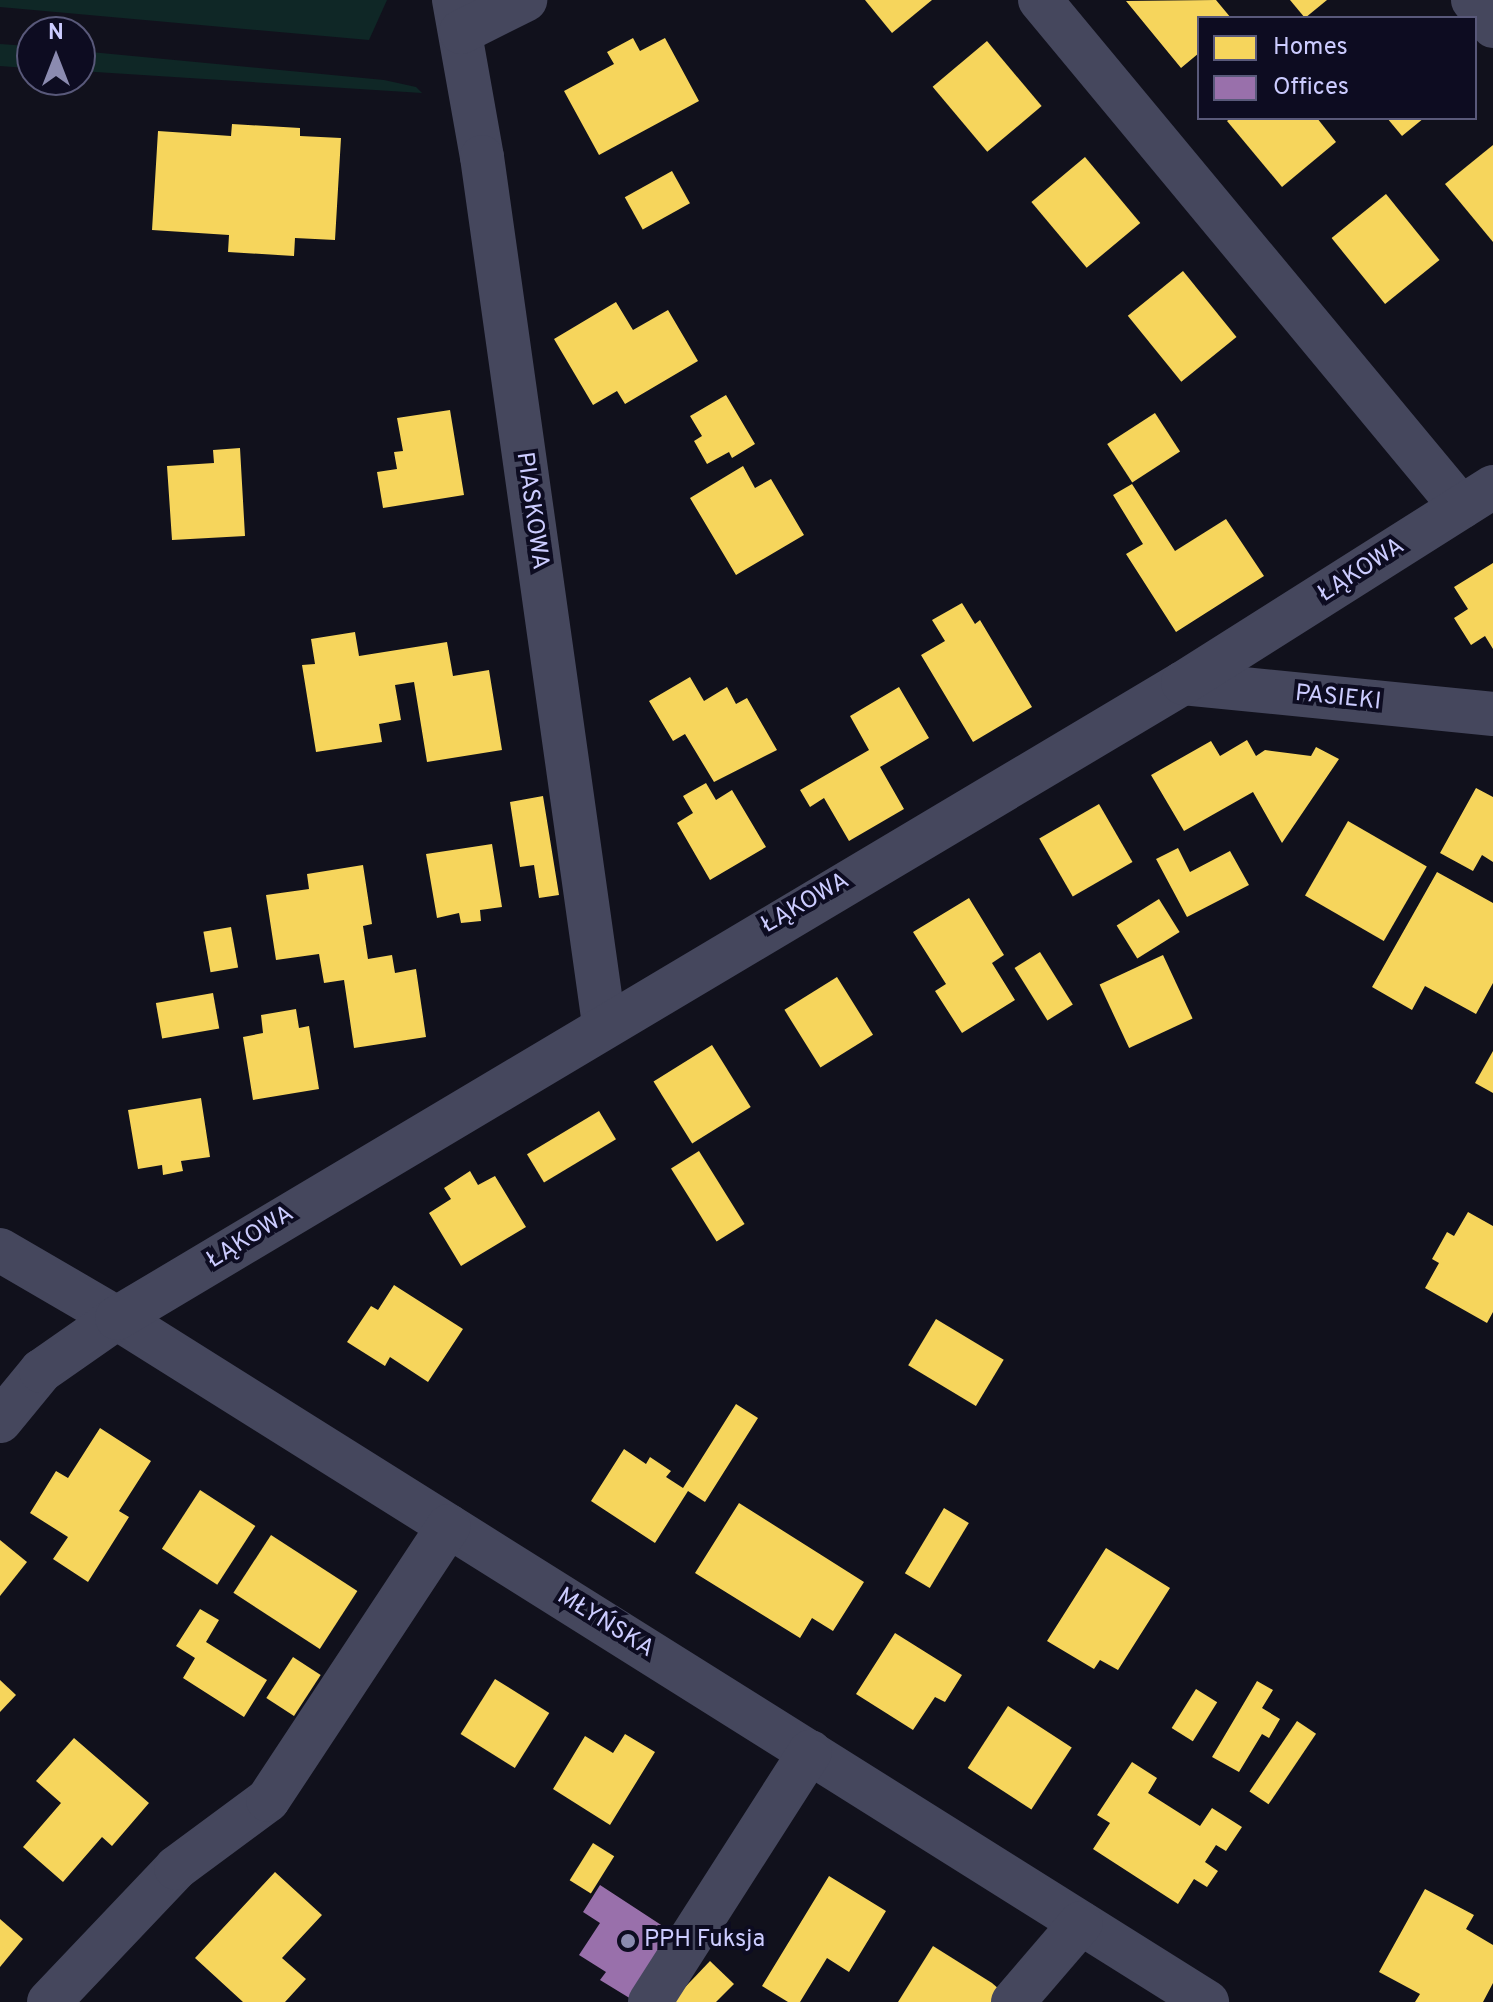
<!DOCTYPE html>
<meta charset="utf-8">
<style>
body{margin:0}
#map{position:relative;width:1493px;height:2002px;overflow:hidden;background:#11111c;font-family:Overpass,sans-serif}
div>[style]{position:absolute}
.green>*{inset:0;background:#0f2726;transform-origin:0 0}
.homes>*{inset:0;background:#f6d55c;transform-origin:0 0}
.offices>*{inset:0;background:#9970ab}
.minor>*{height:44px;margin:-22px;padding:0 22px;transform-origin:22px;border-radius:22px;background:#45475d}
.dots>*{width:22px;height:22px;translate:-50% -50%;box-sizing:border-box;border:4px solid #0d0c21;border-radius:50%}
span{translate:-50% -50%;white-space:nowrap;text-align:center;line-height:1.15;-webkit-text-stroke:8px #0d0c21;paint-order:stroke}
.street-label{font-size:24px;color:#ccf}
.poi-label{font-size:24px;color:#ccf}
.left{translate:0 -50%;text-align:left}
.legend{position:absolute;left:1197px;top:16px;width:280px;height:104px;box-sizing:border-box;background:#0d0c21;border:2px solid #59597a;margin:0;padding:10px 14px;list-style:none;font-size:24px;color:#ccf}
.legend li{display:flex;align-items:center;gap:16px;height:40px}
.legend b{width:40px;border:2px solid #59597a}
.north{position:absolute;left:16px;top:16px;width:80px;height:80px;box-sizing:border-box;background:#0d0c21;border:2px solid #59597a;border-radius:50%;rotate:0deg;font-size:22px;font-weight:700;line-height:32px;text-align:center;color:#ccf}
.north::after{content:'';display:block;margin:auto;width:28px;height:36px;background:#8b8bb0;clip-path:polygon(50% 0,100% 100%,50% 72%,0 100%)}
</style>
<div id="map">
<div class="green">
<i style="clip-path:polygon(0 0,387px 0,369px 40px,0 7px)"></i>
<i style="left:0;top:44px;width:32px;height:22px;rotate:4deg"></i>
<i style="clip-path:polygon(80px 51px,384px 80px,416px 87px,422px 93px,80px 71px)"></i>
</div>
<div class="homes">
<i style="clip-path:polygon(865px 0,932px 0,892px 33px)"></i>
<i style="clip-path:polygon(1216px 0,1231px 18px,1199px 18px,1199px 53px,1181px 68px,1126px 1px)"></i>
<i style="clip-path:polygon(1290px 0,1327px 0,1305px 18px)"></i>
<i style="clip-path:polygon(633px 38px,640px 51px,665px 38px,699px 101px,599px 155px,564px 91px,614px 64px,607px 52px)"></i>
<i style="left:987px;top:41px;width:85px;height:71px;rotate:50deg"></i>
<i style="clip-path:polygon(1231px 118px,1317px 118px,1336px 142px,1282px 187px,1227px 121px)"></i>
<i style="clip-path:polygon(1387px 118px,1424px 118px,1402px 136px)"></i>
<i style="clip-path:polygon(232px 124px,300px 128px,300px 136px,341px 138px,335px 240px,295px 238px,294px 256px,228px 252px,229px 235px,152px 230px,158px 131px,231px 136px)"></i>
<i style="clip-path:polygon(1493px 145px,1493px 242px,1445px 184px)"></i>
<i style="left:1085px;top:157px;width:86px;height:70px;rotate:50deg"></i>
<i style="left:672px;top:171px;width:37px;height:54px;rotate:61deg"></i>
<i style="left:1386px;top:194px;width:85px;height:70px;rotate:51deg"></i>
<i style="left:1183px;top:271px;width:85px;height:71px;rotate:51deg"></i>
<i style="clip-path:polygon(616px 302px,633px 330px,668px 310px,698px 361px,625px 404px,617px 391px,593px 405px,554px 339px)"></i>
<i style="clip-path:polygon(726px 395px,755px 444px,732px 458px,729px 452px,707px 464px,694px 441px,702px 436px,690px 416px)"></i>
<i style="clip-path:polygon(450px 410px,464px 495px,383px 508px,377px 472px,397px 469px,394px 452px,403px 451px,397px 418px)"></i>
<i style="left:1155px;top:413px;width:46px;height:57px;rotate:57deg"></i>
<i style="clip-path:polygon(240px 448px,245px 536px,172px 540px,167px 466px,214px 463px,213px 450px)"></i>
<i style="clip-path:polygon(743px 466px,755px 488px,771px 479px,804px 535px,736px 575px,690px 498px)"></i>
<i style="clip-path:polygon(1132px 484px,1175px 551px,1226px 519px,1264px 576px,1176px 632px,1126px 554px,1143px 544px,1113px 495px)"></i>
<i style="clip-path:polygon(1493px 563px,1493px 649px,1485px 636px,1471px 645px,1454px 618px,1468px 609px,1454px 587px)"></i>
<i style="clip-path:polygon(962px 603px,975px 624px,980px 620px,1032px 707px,973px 742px,921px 655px,945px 641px,932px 620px)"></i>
<i style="clip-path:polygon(355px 632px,359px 656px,447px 642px,453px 676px,489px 670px,502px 750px,427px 762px,414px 682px,395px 685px,401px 720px,379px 724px,382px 742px,316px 752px,302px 665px,315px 664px,311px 639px)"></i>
<i style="clip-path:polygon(690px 677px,704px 701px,727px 687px,736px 704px,747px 698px,777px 750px,714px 782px,685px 734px,673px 741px,649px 701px)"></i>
<i style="clip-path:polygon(899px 687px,929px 738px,880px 767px,904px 809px,849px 841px,824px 798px,810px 807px,800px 790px,869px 750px,850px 716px)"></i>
<i style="clip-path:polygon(1247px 740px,1256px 756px,1265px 750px,1311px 756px,1316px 747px,1339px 759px,1282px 843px,1253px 792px,1184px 831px,1151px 775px,1211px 741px,1220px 756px)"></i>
<i style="clip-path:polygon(706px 783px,716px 800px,732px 790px,766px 847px,710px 880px,677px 823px,693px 813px,683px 796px)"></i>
<i style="clip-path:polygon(1476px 788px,1493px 797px,1493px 862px,1482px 855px,1473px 871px,1440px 853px)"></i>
<i style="clip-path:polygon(543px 796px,559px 895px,539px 898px,534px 865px,520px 867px,510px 802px)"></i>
<i style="left:1099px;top:804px;width:67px;height:69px;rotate:60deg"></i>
<i style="left:1348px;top:821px;width:91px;height:86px;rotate:30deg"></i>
<i style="clip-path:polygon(492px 844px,502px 907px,480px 910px,481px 921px,461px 923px,459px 913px,437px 918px,426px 854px)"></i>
<i style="clip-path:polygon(1178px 848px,1190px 872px,1230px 851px,1249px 885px,1187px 917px,1156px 859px)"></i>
<i style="clip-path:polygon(363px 865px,372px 924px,363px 926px,368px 959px,392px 955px,395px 973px,416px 969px,426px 1037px,354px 1048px,344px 980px,324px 983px,319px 954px,276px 960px,266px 895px,309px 889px,307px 874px)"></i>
<i style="clip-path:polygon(1437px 872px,1493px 903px,1493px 983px,1476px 1014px,1425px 986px,1412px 1010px,1372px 987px)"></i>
<i style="clip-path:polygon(969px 898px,1004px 955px,992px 963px,1015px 1000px,962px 1033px,935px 991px,946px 984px,913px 932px)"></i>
<i style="left:1159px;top:899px;width:39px;height:50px;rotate:58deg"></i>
<i style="left:231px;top:927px;width:41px;height:28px;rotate:80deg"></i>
<i style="left:1040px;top:952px;width:62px;height:30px;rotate:58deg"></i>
<i style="left:1163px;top:955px;width:70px;height:70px;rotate:65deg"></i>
<i style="left:837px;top:977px;width:68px;height:62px;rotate:58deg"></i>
<i style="left:213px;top:993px;width:36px;height:58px;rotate:80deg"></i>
<i style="clip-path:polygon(296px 1009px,299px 1028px,309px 1026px,319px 1089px,253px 1100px,243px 1037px,263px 1033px,261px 1015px)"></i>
<i style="left:712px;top:1045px;width:73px;height:69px;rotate:58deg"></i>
<i style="clip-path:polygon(1493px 1051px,1493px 1093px,1475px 1083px)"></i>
<i style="clip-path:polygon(201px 1098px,210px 1157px,181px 1161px,183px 1171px,163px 1175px,162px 1165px,138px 1169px,128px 1110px)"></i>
<i style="left:599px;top:1111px;width:33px;height:84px;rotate:59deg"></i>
<i style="left:699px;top:1151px;width:86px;height:33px;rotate:58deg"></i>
<i style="clip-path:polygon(470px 1171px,478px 1185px,495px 1176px,526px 1227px,461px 1266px,429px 1213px,451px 1199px,444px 1188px)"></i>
<i style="clip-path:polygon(1468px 1212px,1493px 1226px,1493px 1312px,1487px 1323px,1425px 1288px,1439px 1263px,1432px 1259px,1447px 1232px,1454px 1236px)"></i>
<i style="clip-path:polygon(394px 1285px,463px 1329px,428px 1382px,390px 1357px,385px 1366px,347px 1342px,371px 1306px,378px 1310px)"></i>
<i style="left:936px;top:1319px;width:79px;height:54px;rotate:31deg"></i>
<i style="clip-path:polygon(736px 1404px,758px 1418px,705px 1502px,688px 1491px,655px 1543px,591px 1501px,624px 1449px,646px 1464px,650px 1457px,671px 1471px,666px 1477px,683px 1488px)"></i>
<i style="clip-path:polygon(100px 1428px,151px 1461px,119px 1511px,129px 1517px,88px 1582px,53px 1559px,68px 1537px,30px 1513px,56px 1471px,68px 1478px)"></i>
<i style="left:200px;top:1490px;width:66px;height:70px;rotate:33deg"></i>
<i style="clip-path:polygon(739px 1503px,864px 1582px,833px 1631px,812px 1618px,800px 1638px,695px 1573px)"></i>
<i style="left:944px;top:1508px;width:29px;height:76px;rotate:31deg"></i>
<i style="left:271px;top:1535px;width:103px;height:69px;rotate:33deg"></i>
<i style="clip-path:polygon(0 1540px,27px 1562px,0 1596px)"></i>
<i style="clip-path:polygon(1106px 1548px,1170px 1588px,1118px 1670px,1100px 1660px,1094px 1669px,1047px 1641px)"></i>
<i style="clip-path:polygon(200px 1609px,219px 1620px,206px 1642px,267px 1680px,244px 1717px,183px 1678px,195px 1658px,176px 1646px)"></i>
<i style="clip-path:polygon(895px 1633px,962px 1675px,945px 1702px,935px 1697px,913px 1730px,856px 1694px)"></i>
<i style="left:293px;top:1657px;width:33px;height:49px;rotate:33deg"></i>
<i style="left:495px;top:1679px;width:64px;height:65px;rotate:32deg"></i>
<i style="clip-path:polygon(0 1680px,16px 1695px,0 1712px)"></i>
<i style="clip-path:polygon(1257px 1681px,1273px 1690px,1262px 1708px,1280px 1719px,1269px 1738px,1262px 1734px,1239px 1772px,1212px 1757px)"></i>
<i style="left:1196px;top:1689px;width:25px;height:46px;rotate:32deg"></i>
<i style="left:1008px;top:1706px;width:76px;height:74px;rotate:33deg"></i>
<i style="left:1297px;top:1721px;width:23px;height:85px;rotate:34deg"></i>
<i style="clip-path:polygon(625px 1734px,655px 1752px,610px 1825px,553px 1789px,585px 1736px,613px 1753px)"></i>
<i style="clip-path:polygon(74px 1738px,149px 1803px,112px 1846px,102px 1837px,63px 1882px,23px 1847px,61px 1803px,36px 1781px)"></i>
<i style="clip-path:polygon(1132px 1762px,1157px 1778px,1148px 1793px,1200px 1826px,1212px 1808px,1242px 1827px,1226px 1851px,1216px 1845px,1205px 1862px,1218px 1871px,1207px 1887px,1194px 1879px,1178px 1904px,1093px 1849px,1110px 1823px,1097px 1815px)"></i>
<i style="left:593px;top:1843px;width:25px;height:44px;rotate:32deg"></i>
<i style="clip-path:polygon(275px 1872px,322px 1915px,282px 1958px,306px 1979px,285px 2002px,243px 2002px,195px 1958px)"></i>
<i style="clip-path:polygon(829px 1876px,886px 1911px,849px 1972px,827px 1958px,800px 2002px,788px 2002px,762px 1986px)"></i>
<i style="clip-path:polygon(1425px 1889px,1474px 1915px,1466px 1929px,1493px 1945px,1493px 1983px,1483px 2002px,1415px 2002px,1420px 1994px,1379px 1972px)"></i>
<i style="clip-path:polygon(0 1919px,23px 1939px,0 1967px)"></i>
<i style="clip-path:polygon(933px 1946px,992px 1983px,1008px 1997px,1004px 2002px,898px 2002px)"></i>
<i style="clip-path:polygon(710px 1961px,734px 1984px,716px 2002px,671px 2002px)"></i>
</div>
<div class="offices">
<i style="clip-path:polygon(600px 1885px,678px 1936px,636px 2002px,600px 1980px,606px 1972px,579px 1955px,600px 1923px,583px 1912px)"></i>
</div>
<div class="minor">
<i style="left:454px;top:0;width:159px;rotate:79.9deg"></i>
<i style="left:482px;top:157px;width:876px;rotate:81.99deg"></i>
<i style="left:1040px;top:0;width:659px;rotate:50.29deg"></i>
<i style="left:1473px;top:0;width:33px;rotate:52deg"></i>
<i style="left:461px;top:32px;width:72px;rotate:-26.6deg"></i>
<i style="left:1183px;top:683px;width:312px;rotate:5.7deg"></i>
<i style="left:0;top:1250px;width:135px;rotate:30.2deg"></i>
<i style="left:117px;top:1318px;width:1287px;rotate:32.11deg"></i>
<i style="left:0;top:1421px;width:65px;rotate:-50.6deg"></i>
<i style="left:41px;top:1371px;width:93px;rotate:-34.9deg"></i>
<i style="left:117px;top:1318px;width:1241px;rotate:-30.78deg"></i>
<i style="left:1183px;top:683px;width:367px;rotate:-32.3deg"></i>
<i style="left:49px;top:2002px;width:185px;rotate:-46.5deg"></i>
<i style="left:176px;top:1868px;width:114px;rotate:-36.5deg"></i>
<i style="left:268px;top:1800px;width:328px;rotate:-56.6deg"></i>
<i style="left:650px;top:2002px;width:297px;rotate:-57.4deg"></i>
<i style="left:1013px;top:2002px;width:104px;rotate:-49.3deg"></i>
</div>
<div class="dots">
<i style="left:628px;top:1941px;background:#8b8bb0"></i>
</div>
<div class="street-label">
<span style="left:531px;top:511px;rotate:82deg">PIASKOWA</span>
<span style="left:1362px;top:571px;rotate:-33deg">ŁĄKOWA</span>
<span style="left:1338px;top:699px;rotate:6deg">PASIEKI</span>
<span style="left:806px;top:904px;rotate:-30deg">ŁĄKOWA</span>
<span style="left:251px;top:1238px;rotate:-32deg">ŁĄKOWA</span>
<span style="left:605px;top:1624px;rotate:32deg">MŁYŃSKA</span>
</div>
<div class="poi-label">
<span class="left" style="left:644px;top:1941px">PPH Fuksja</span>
</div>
<ul class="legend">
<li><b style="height:22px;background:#f6d55c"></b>Homes</li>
<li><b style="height:22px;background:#9970ab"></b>Offices</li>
</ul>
<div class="north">N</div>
</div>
